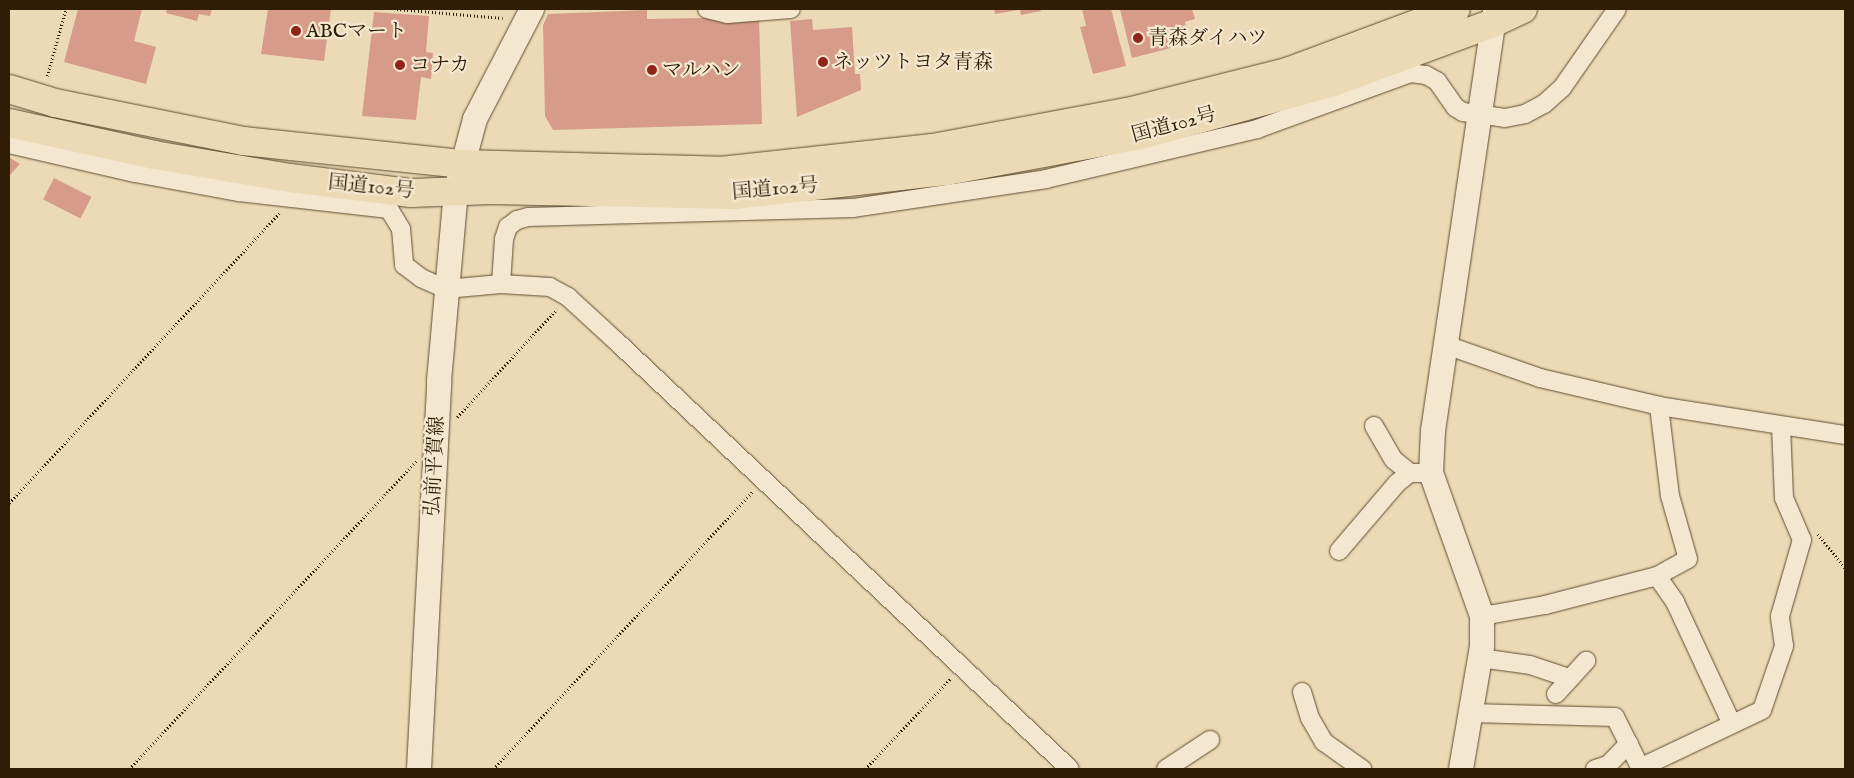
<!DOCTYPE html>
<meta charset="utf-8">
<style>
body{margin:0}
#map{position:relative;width:1854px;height:778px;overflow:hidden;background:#ecdab6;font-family:"IM FELL English","Noto Serif JP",serif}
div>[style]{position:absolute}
.building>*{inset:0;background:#d69c89;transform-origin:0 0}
.path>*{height:2.5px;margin-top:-1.25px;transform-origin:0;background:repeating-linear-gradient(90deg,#2f1e05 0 1px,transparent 0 3.5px)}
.roads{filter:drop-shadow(0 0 1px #5e4d31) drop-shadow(0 0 1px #5e4d31)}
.street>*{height:18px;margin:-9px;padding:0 9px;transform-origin:9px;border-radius:9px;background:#f3e7d0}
.secondary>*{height:24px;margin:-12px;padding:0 12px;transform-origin:12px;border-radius:12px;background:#f3e7d0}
.highway>*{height:28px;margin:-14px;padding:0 14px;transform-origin:14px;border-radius:14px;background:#ecdab6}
.dots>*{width:14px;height:14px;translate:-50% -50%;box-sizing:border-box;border:2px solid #f3e7d0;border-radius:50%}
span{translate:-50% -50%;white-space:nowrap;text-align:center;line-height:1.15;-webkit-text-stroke:4.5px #f3e7d0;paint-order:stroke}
.poi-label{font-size:20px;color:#2f1e05}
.left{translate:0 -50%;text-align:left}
.street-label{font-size:20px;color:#2f1e05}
.frame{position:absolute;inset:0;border:10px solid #2f1e05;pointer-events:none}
</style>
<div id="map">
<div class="building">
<i style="clip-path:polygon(78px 9px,142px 9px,134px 41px,156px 47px,146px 84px,64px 62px)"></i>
<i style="clip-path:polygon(167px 9px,212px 9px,210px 16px,199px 14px,197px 21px,166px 13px)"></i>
<i style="clip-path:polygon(268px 9px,331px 9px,324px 61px,261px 54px)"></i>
<i style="clip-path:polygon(994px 9px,1017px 9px,1018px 10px,995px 14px)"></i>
<i style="clip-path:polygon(1020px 9px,1040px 9px,1041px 11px,1021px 15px)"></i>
<i style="clip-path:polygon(1082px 9px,1111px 9px,1126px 66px,1093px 74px,1080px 27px,1086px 26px)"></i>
<i style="clip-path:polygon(1120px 9px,1192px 9px,1195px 19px,1185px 22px,1190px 43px,1132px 58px)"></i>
<i style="clip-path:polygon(647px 10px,647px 19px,759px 17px,762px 124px,553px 130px,545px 116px,543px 25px,548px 14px)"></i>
<i style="clip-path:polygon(374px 12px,429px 16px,426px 52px,433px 53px,431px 79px,421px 77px,416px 120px,362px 116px)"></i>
<i style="clip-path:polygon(812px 19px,813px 30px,852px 27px,855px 74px,860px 74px,861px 90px,797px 117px,790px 21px)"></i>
<i style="clip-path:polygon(9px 157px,20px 164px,9px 176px)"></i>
<i style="left:54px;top:178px;width:42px;height:24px;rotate:27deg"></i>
</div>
<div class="path">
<i style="left:397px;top:9px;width:106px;rotate:4.9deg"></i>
<i style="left:47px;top:76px;width:70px;rotate:-74.2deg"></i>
<i style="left:457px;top:417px;width:147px;rotate:-47.2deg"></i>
<i style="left:9px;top:503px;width:396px;rotate:-47deg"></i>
<i style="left:1818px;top:534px;width:43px;rotate:51.5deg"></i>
<i style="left:129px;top:769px;width:421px;rotate:-47deg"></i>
<i style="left:493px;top:769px;width:381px;rotate:-46.9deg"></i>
<i style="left:865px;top:769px;width:124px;rotate:-46.6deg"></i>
</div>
<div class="roads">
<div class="street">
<i style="left:707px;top:9px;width:21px;rotate:14deg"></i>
<i style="left:727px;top:14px;width:64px;rotate:-4.5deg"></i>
<i style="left:9px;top:144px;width:129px;rotate:13deg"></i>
<i style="left:135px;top:173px;width:106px;rotate:10.4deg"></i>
<i style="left:239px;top:192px;width:151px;rotate:6.5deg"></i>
<i style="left:389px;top:209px;width:23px;rotate:59deg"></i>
<i style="left:401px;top:229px;width:36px;rotate:85deg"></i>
<i style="left:404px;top:265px;width:21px;rotate:37deg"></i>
<i style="left:421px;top:278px;width:27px;rotate:24deg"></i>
<i style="left:446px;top:289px;width:55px;rotate:-5.2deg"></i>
<i style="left:501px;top:284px;width:49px;rotate:3.5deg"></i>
<i style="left:550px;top:287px;width:21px;rotate:29deg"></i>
<i style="left:568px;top:297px;width:64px;rotate:42.5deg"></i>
<i style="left:615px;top:340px;width:625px;rotate:43.32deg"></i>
<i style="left:501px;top:284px;width:45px;rotate:-86.2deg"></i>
<i style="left:504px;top:239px;width:13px;rotate:-72deg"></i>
<i style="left:508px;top:227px;width:11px;rotate:-38deg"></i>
<i style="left:517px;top:220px;width:11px;rotate:-15deg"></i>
<i style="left:528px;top:217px;width:325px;rotate:-1.6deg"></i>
<i style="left:853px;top:208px;width:195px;rotate:-8.5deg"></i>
<i style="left:1046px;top:179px;width:217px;rotate:-13.3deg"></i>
<i style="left:1257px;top:129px;width:164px;rotate:-20deg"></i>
<i style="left:1411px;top:73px;width:15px;rotate:8deg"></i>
<i style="left:1426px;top:75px;width:13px;rotate:29deg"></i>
<i style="left:1437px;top:81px;width:32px;rotate:55deg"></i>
<i style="left:1455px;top:107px;width:9px;rotate:32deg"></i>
<i style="left:1463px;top:112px;width:42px;rotate:8.1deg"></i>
<i style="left:1505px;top:118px;width:20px;rotate:-11deg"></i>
<i style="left:1525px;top:114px;width:21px;rotate:-28deg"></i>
<i style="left:1544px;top:104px;width:24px;rotate:-42deg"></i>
<i style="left:1562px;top:88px;width:96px;rotate:-55.2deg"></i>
<i style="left:1443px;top:344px;width:103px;rotate:19.3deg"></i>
<i style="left:1540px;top:378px;width:122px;rotate:13.2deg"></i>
<i style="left:1659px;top:406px;width:188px;rotate:8.9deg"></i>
<i style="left:1374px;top:426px;width:39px;rotate:60deg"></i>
<i style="left:1394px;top:460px;width:21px;rotate:39deg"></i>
<i style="left:1339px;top:551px;width:89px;rotate:-49.5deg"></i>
<i style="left:1397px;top:483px;width:16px;rotate:-38deg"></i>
<i style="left:1410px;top:473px;width:21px"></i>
<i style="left:1657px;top:576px;width:35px;rotate:-29deg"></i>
<i style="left:1688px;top:559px;width:66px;rotate:-105.9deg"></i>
<i style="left:1670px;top:496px;width:91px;rotate:-97deg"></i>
<i style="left:1482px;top:616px;width:64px;rotate:-9.9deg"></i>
<i style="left:1545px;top:605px;width:116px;rotate:-14.5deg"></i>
<i style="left:1657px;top:576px;width:32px;rotate:55deg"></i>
<i style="left:1675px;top:602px;width:132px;rotate:65deg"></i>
<i style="left:1480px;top:658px;width:50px;rotate:8deg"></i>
<i style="left:1530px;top:665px;width:41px;rotate:18.4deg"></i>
<i style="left:1302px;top:692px;width:27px;rotate:73deg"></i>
<i style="left:1310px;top:718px;width:28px;rotate:60deg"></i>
<i style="left:1324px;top:742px;width:47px;rotate:35.4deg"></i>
<i style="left:1556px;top:694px;width:45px;rotate:-47.7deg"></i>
<i style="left:1471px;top:713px;width:144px;rotate:1.6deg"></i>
<i style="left:1615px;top:717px;width:58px;rotate:63.4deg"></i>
<i style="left:1640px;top:768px;width:135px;rotate:-25.4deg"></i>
<i style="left:1762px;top:710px;width:68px;rotate:-71deg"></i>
<i style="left:1784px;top:646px;width:30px;rotate:-98deg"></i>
<i style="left:1780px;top:616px;width:79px;rotate:-73.9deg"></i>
<i style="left:1802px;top:540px;width:46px;rotate:-113.2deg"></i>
<i style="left:1784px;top:498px;width:72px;rotate:-92.4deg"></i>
<i style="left:1166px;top:769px;width:53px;rotate:-33.4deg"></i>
<i style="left:1595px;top:769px;width:14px;rotate:-17deg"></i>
<i style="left:1608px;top:765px;width:30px;rotate:-46deg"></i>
</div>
<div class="secondary">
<i style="left:419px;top:769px;width:389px;rotate:-87deg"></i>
<i style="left:439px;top:381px;width:192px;rotate:-84.9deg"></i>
<i style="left:456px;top:190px;width:73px;rotate:-75deg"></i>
<i style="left:475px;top:119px;width:124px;rotate:-62.6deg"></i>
<i style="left:1461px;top:769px;width:125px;rotate:-80.3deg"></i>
<i style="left:1482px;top:646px;width:30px;rotate:-90deg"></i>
<i style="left:1482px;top:616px;width:152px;rotate:-109.6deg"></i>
<i style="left:1431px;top:473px;width:42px;rotate:-87.3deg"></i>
<i style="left:1433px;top:431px;width:427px;rotate:-81.6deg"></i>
</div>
<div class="highway">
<i style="left:9px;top:89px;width:48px;rotate:16.9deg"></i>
<i style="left:55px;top:103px;width:192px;rotate:11.4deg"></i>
<i style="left:243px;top:141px;width:219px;rotate:6deg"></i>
<i style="left:461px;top:164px;width:260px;rotate:1.5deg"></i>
<i style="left:721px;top:171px;width:213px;rotate:-6.2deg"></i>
<i style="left:933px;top:148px;width:198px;rotate:-10.5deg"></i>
<i style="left:1128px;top:112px;width:164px;rotate:-14.1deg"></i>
<i style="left:1287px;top:72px;width:180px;rotate:-20.4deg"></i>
<i style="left:9px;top:123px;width:148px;rotate:12.4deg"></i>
<i style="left:154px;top:155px;width:138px;rotate:9.6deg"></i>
<i style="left:290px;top:178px;width:122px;rotate:7.1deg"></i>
<i style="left:411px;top:193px;width:80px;rotate:-2.1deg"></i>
<i style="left:491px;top:190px;width:244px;rotate:1.2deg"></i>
<i style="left:735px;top:195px;width:213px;rotate:-6.5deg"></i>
<i style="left:947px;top:171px;width:197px;rotate:-10.5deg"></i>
<i style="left:1141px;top:135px;width:199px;rotate:-15.4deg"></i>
<i style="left:1333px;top:82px;width:171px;rotate:-20.2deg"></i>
<i style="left:1493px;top:23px;width:33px;rotate:-25deg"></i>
</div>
</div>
<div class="dots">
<i style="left:296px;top:31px;background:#8f2418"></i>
<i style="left:1138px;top:38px;background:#8f2418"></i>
<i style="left:823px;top:62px;background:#8f2418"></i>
<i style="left:400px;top:65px;background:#8f2418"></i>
<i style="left:652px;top:70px;background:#8f2418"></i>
</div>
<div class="poi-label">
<span class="left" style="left:306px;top:31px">ABCマート</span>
<span class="left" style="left:1148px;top:38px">青森ダイハツ</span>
<span class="left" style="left:833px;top:62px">ネッツトヨタ青森</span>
<span class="left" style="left:410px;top:65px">コナカ</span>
<span class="left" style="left:662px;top:70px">マルハン</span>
</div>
<div class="street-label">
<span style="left:1174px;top:125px;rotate:-15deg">国道102号</span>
<span style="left:371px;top:187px;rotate:6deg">国道102号</span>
<span style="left:775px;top:189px;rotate:-5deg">国道102号</span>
<span style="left:435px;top:466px;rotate:-87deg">弘前平賀線</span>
</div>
<div class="frame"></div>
</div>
